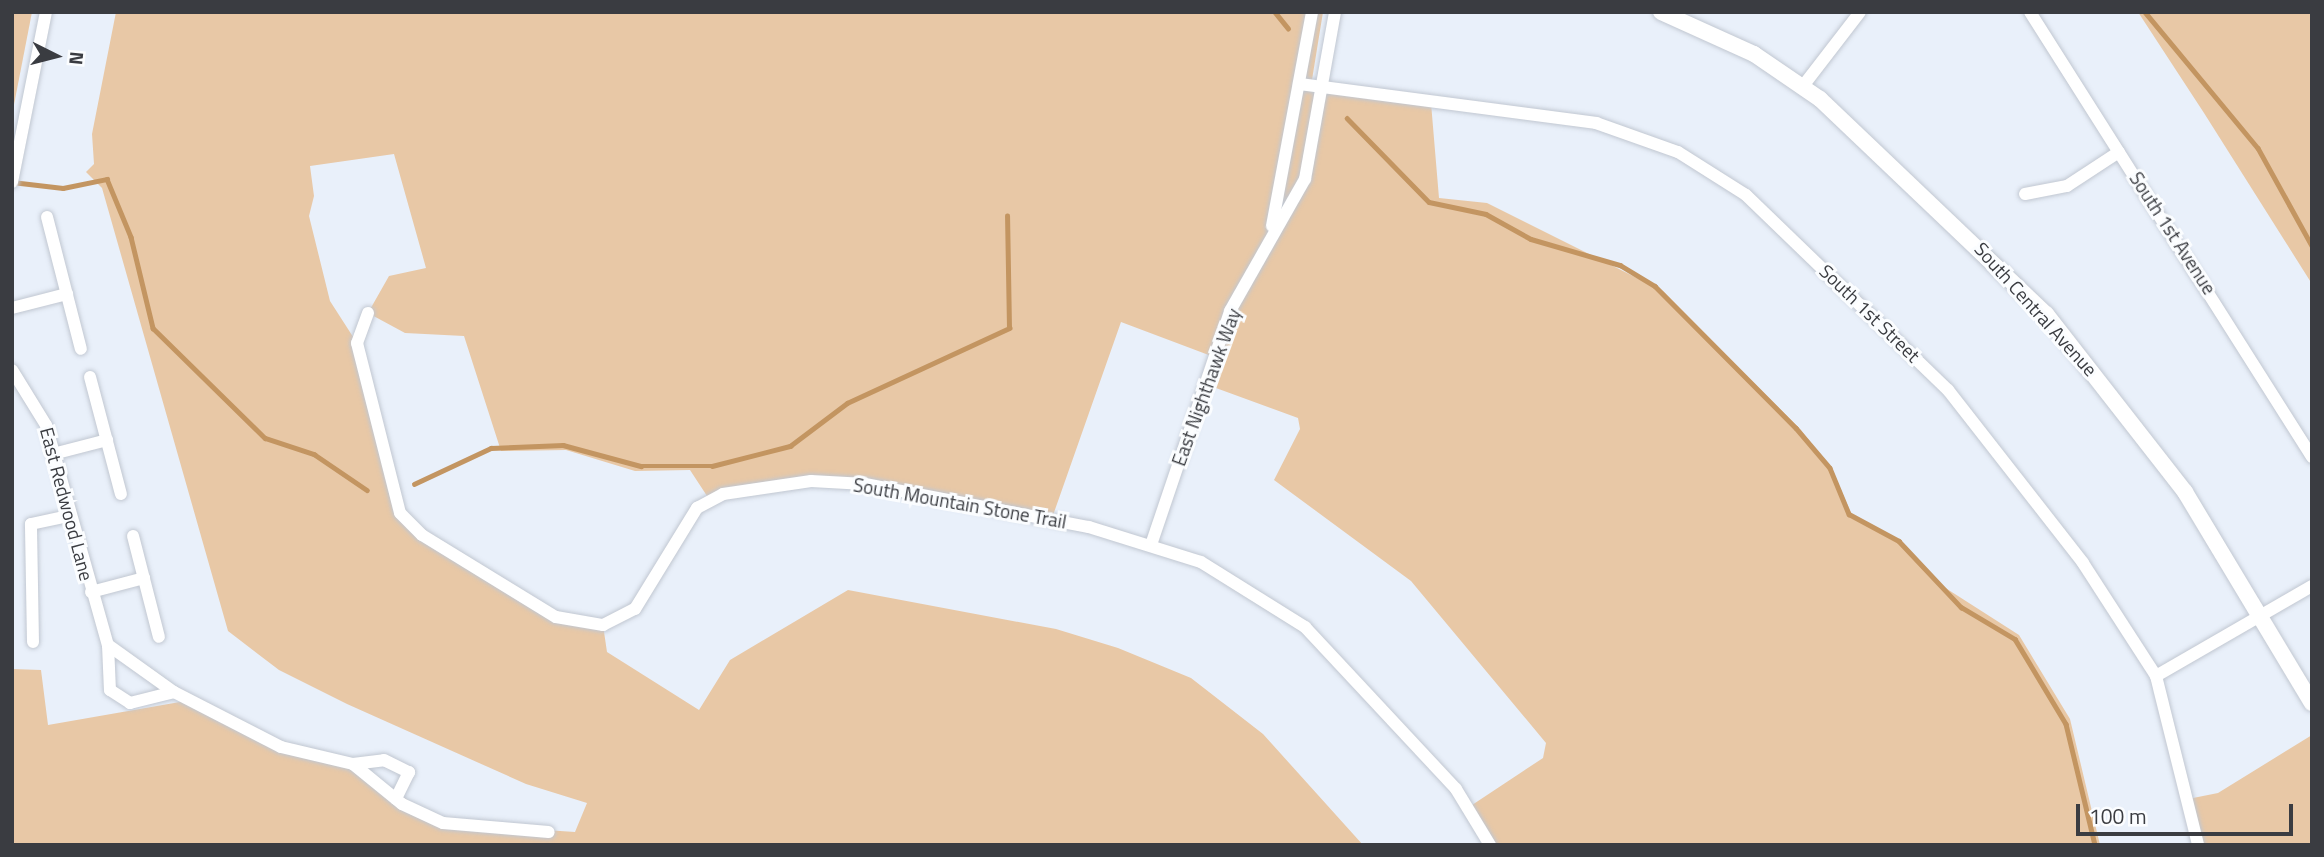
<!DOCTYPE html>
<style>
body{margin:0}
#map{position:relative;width:2324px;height:857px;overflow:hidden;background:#e9f0fa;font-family:"Titillium Web",sans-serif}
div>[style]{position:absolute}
.green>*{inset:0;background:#e8c8a6}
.stream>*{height:4.5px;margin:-2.25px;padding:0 2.25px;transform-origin:2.25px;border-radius:2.25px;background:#c39561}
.roads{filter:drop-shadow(0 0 2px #c1c7d1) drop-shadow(0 0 2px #c1c7d1)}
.minor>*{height:12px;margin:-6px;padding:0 6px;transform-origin:6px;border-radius:6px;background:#fff}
.tertiary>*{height:16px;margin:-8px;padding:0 8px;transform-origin:8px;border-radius:8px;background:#fff}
span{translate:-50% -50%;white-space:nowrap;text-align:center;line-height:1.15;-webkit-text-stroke:6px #fbfdff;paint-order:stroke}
.street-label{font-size:19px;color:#3a3c41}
.frame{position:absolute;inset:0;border:14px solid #3a3c41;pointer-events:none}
.north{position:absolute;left:21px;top:21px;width:70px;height:70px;-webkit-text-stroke:5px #fbfdff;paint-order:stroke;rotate:96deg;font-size:19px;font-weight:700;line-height:28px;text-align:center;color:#3a3c41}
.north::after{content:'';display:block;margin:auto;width:24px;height:32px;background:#3a3c41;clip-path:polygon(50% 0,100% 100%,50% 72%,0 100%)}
.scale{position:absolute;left:2076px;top:804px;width:217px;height:32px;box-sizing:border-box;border:4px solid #3a3c41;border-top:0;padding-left:9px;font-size:21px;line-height:24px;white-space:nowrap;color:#3a3c41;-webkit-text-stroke:5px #fbfdff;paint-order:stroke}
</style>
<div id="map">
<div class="green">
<i style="clip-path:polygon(12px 12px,32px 12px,12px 115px)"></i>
<i style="clip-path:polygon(116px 12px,1323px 12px,1311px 86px,1431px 103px,1439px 198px,1487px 203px,1663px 291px,1801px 430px,1832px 470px,1853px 517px,1901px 542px,1933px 580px,2019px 635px,2070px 719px,2100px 845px,1490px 845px,1469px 807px,1543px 758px,1546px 743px,1411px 581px,1274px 480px,1300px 429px,1298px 418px,1205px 384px,1214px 357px,1121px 322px,1051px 521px,811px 481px,709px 499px,690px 470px,635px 471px,566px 450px,501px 451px,464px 336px,405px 333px,368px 313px,389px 276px,426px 268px,394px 154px,310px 166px,314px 196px,309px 216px,330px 301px,357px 343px,400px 513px,422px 535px,556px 617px,603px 625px,607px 652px,699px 710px,730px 660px,848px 590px,1056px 629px,1118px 648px,1191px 678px,1263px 734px,1363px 845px,12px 845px,12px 669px,41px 670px,48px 725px,197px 699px,281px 747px,353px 764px,443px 823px,575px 832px,587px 803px,526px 784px,347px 704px,279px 670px,228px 631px,102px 188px,86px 172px,94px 164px,92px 134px)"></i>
<i style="clip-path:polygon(2138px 12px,2312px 12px,2312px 284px,2204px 113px)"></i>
<i style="clip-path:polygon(2312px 735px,2312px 845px,2198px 845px,2188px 799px,2218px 793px)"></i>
</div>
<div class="stream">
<i style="left:1275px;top:12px;width:21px;rotate:51deg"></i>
<i style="left:2145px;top:12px;width:177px;rotate:50.3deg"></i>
<i style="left:2258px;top:148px;width:112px;rotate:61.1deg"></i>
<i style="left:1347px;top:118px;width:117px;rotate:45.7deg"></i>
<i style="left:1429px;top:202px;width:58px;rotate:11.9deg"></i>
<i style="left:1486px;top:214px;width:51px;rotate:29.1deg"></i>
<i style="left:1531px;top:239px;width:93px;rotate:16.3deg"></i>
<i style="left:1620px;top:265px;width:41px;rotate:31deg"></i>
<i style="left:1655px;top:286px;width:200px;rotate:45.2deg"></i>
<i style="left:1796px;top:428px;width:52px;rotate:49.6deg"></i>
<i style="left:1830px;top:468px;width:50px;rotate:67.6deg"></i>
<i style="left:1849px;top:514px;width:57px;rotate:28.4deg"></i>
<i style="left:1899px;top:541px;width:91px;rotate:46.8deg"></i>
<i style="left:1961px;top:607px;width:63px;rotate:30.7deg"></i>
<i style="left:2015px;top:639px;width:99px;rotate:59deg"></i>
<i style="left:2066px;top:724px;width:124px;rotate:76.5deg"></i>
<i style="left:12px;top:182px;width:51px;rotate:6.7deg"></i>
<i style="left:63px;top:188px;width:45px;rotate:-11.6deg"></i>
<i style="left:107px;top:179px;width:63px;rotate:67.5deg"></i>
<i style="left:131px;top:237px;width:94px;rotate:76.4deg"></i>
<i style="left:153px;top:328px;width:157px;rotate:44.5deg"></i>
<i style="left:265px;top:438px;width:52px;rotate:18.1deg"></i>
<i style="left:314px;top:454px;width:64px;rotate:34.2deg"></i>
<i style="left:414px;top:484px;width:85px;rotate:-25.1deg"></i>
<i style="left:491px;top:448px;width:72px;rotate:-2.4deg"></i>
<i style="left:563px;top:445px;width:81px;rotate:15.1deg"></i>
<i style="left:641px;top:466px;width:71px"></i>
<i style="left:712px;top:466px;width:81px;rotate:-14.4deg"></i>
<i style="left:790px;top:446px;width:71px;rotate:-37deg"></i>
<i style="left:847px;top:403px;width:179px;rotate:-24.8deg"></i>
<i style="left:1009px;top:328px;width:112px;rotate:-91deg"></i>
</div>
<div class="roads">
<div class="minor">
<i style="left:2030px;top:12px;width:527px;rotate:57.64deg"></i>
<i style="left:1300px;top:84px;width:299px;rotate:7.5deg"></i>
<i style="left:1596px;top:123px;width:87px;rotate:19.5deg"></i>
<i style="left:1678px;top:152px;width:80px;rotate:32.3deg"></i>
<i style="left:1746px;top:195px;width:281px;rotate:44deg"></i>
<i style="left:1948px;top:390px;width:219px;rotate:52deg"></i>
<i style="left:2083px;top:563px;width:135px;rotate:57.1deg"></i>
<i style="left:2156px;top:676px;width:174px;rotate:76deg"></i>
<i style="left:1803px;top:86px;width:93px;rotate:-52.4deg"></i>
<i style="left:12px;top:182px;width:173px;rotate:-78.7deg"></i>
<i style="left:2025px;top:194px;width:43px;rotate:-10.8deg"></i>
<i style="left:2067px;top:186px;width:62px;rotate:-33.2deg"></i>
<i style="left:47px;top:217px;width:136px;rotate:75.6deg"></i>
<i style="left:1272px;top:226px;width:218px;rotate:-79.4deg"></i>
<i style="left:12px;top:308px;width:57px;rotate:-14.3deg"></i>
<i style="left:368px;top:313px;width:32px;rotate:110deg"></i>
<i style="left:357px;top:343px;width:175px;rotate:75.8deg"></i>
<i style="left:400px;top:513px;width:31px;rotate:45deg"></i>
<i style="left:422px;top:535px;width:157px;rotate:31.5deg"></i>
<i style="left:556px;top:617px;width:48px;rotate:9.7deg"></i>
<i style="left:603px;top:625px;width:36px;rotate:-27deg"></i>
<i style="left:635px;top:609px;width:119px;rotate:-58.5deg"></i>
<i style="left:697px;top:508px;width:30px;rotate:-28deg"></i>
<i style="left:723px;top:494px;width:89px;rotate:-8.4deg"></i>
<i style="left:811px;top:481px;width:54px;rotate:3.2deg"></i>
<i style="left:865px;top:484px;width:228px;rotate:10.9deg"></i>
<i style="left:1089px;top:527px;width:117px;rotate:17.4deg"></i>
<i style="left:1201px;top:562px;width:123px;rotate:32deg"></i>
<i style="left:1305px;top:627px;width:221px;rotate:47deg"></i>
<i style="left:1456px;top:789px;width:66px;rotate:58.7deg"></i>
<i style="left:12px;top:370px;width:65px;rotate:58.3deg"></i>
<i style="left:46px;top:425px;width:229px;rotate:74.3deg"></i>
<i style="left:108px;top:645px;width:45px;rotate:87.5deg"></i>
<i style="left:110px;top:690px;width:24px;rotate:33deg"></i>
<i style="left:130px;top:703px;width:45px;rotate:-14deg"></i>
<i style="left:90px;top:377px;width:121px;rotate:75.2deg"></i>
<i style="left:53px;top:454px;width:56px;rotate:-14.5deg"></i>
<i style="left:133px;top:536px;width:104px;rotate:75.6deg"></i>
<i style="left:1152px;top:542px;width:244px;rotate:-71.3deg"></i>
<i style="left:1230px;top:311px;width:152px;rotate:-60.4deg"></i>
<i style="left:1305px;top:179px;width:170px;rotate:-79.8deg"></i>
<i style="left:91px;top:592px;width:55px;rotate:-14.8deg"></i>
<i style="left:33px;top:642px;width:118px;rotate:-91deg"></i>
<i style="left:31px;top:524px;width:40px;rotate:-12deg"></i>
<i style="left:108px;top:645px;width:81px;rotate:35.5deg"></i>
<i style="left:174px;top:692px;width:120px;rotate:27.2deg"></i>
<i style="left:281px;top:747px;width:74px;rotate:13.3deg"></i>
<i style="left:353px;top:764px;width:63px;rotate:39.2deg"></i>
<i style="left:402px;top:804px;width:45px;rotate:24.9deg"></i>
<i style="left:443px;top:823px;width:106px;rotate:4.9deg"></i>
<i style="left:2156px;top:676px;width:180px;rotate:-30deg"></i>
<i style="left:353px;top:764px;width:31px;rotate:-7deg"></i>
<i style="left:384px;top:760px;width:28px;rotate:26deg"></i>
<i style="left:409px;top:772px;width:30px;rotate:116deg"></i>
</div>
<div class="tertiary">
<i style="left:1661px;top:12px;width:102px;rotate:24.3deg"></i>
<i style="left:1754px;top:54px;width:80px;rotate:34.3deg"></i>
<i style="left:1820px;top:99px;width:312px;rotate:43.6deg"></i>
<i style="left:2046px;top:314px;width:226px;rotate:52deg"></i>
<i style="left:2185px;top:492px;width:246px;rotate:59deg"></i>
</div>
</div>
<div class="street-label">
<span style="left:2173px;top:233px;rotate:57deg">South 1st Avenue</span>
<span style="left:2036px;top:309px;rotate:48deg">South Central Avenue</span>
<span style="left:1870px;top:313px;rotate:44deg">South 1st Street</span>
<span style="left:1206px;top:387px;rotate:-70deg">East Nighthawk Way</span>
<span style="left:960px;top:503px;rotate:10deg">South Mountain Stone Trail</span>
<span style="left:67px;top:504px;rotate:75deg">East Redwood Lane</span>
</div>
<div class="frame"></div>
<div class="north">N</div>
<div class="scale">100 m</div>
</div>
